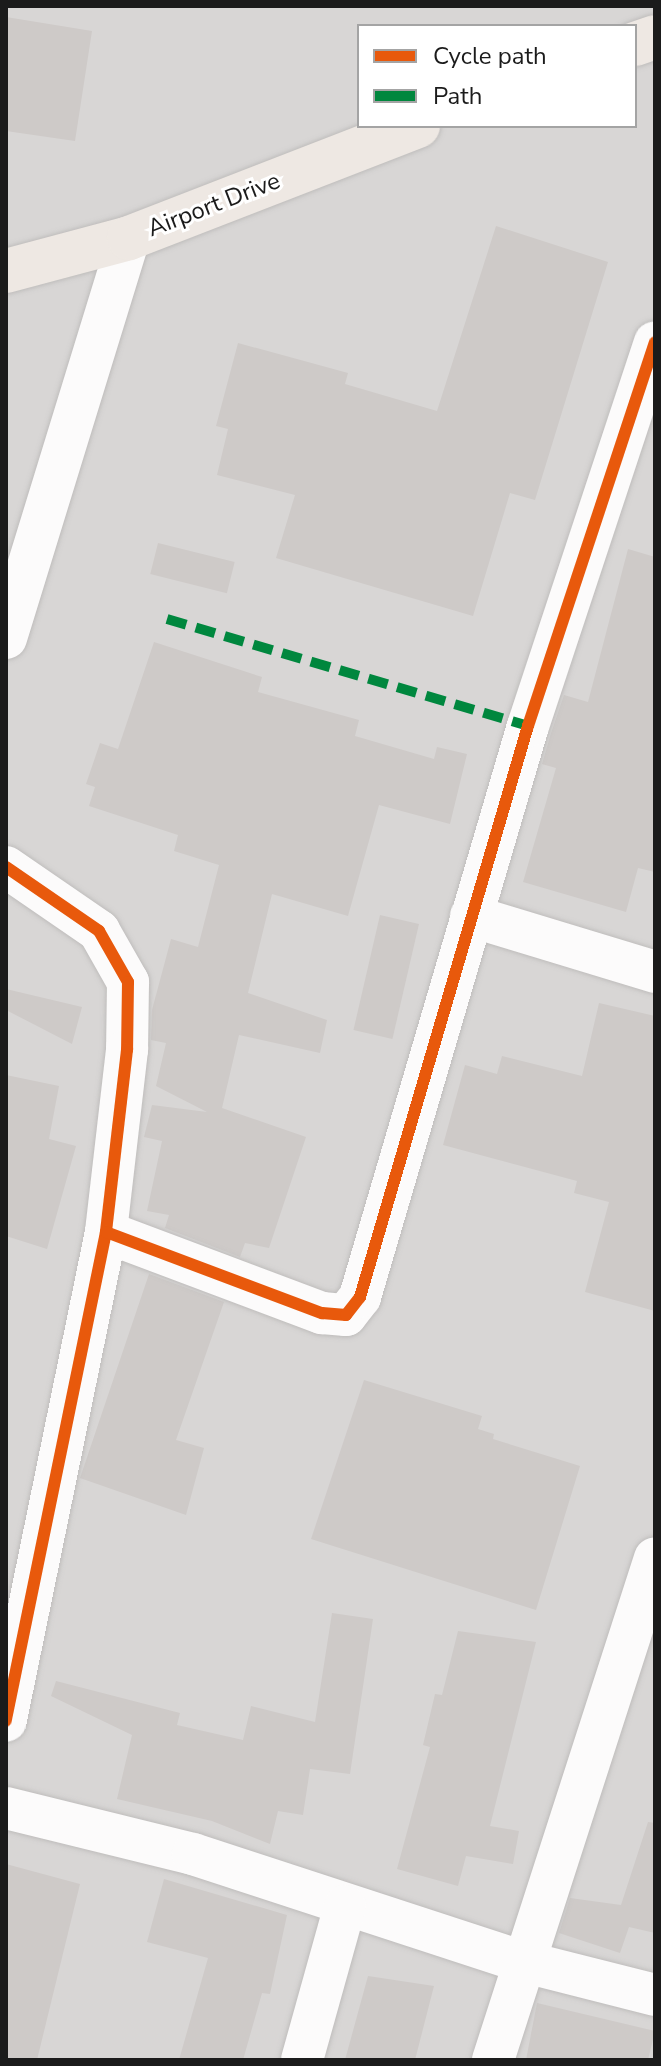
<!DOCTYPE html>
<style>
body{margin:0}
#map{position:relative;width:661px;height:2066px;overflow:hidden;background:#e9e6e3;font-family:"Nunito Sans",sans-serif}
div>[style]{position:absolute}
.residential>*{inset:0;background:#d8d6d5}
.building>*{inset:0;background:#cecac8;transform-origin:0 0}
.roads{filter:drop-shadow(0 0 2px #bfbdbc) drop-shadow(0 0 2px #bfbdbc)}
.minor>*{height:42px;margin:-21px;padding:0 21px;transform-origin:21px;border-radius:21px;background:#fcfbfb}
.primary>*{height:44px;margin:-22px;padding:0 22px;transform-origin:22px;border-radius:22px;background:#eee8e3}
.quiet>*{height:10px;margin-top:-5px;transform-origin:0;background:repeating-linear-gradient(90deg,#00873e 0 20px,transparent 0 30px)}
.cycleway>*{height:12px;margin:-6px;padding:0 6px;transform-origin:6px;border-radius:6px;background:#e8590c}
span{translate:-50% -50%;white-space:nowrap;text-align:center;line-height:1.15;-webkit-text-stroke:6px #fff;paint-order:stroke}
.street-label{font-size:24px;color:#1b1b1b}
.frame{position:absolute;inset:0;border:8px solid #1b1b1b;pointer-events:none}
.legend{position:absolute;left:357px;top:24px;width:280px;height:104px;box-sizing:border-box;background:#fff;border:2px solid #a4a4a4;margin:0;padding:10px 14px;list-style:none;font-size:24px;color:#1b1b1b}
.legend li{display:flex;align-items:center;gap:16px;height:40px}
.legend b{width:40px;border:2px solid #a4a4a4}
</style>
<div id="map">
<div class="residential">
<i style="clip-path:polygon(evenodd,6px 6px,655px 6px,655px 2060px,6px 2060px,6px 6px,359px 26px,635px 26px,635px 126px,359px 126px,359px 26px)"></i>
</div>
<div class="building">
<i style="clip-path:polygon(6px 17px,92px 31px,75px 141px,6px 131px)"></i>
<i style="clip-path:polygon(496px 226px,608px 262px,535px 500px,510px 493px,473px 616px,276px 558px,295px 495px,217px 475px,228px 429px,216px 426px,238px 343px,348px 373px,345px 384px,437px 411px)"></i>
<i style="left:158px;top:543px;width:79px;height:32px;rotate:14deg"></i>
<i style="clip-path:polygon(628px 549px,655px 557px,655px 872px,638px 868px,626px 912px,523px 882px,556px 768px,542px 764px,551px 733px,564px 695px,588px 702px)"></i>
<i style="clip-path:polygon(154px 642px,262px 677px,258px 692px,359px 720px,355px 736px,434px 759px,437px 747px,467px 754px,450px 824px,379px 805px,348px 916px,272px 894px,248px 993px,327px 1020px,320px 1053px,239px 1035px,222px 1108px,306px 1137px,269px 1248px,245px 1243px,240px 1257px,165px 1228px,169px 1215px,147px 1211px,162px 1141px,144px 1137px,152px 1105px,207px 1112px,156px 1086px,166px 1043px,151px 1040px,152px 1010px,171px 939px,198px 947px,219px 865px,174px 851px,178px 835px,89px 806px,95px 787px,86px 784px,100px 743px,118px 749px)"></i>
<i style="left:380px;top:915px;width:40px;height:118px;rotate:13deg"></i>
<i style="clip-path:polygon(6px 989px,82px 1007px,72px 1044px,6px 1010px)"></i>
<i style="clip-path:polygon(599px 1003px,655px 1016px,655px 1311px,585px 1292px,609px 1202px,574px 1193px,577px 1181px,443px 1145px,465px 1065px,497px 1074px,502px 1056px,582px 1076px)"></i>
<i style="clip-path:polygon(6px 1075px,59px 1086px,49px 1139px,76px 1146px,47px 1249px,6px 1236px)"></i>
<i style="clip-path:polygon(149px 1274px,224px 1302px,176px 1440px,204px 1448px,186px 1515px,80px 1478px)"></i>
<i style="clip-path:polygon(364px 1380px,482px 1416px,478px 1429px,494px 1434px,493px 1439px,580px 1466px,536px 1610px,311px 1539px)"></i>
<i style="clip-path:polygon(332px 1613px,373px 1619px,350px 1774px,310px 1769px,303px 1815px,278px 1811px,270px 1844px,212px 1821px,117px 1799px,132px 1735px,51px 1696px,56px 1681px,180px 1713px,177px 1725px,243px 1740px,251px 1706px,315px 1722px)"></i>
<i style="clip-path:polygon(458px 1631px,536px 1642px,490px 1826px,519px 1831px,513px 1864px,466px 1856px,458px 1886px,397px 1869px,430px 1747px,423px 1745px,435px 1694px,442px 1695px)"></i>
<i style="clip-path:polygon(648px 1822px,655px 1823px,655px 1933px,629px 1927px,620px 1953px,559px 1933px,570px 1898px,621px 1905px)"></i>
<i style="clip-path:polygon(6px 1864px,80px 1884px,37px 2060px,6px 2060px)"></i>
<i style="clip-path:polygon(164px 1879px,287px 1915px,270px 1994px,262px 1993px,243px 2060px,179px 2060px,208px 1958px,147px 1942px)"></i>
<i style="clip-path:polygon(368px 1976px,434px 1986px,415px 2060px,345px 2060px)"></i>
<i style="clip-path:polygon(537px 2003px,655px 2031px,648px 2060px,526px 2060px)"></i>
</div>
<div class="roads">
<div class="minor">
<i style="left:6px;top:638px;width:418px;rotate:-72.9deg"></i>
<i style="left:6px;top:867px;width:113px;rotate:34.5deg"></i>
<i style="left:99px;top:931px;width:59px;rotate:60.4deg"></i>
<i style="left:128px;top:982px;width:68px;rotate:90.8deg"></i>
<i style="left:127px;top:1050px;width:183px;rotate:96.6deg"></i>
<i style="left:106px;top:1232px;width:499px;rotate:101.6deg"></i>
<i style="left:471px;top:916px;width:192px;rotate:16.9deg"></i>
<i style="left:106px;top:1232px;width:231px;rotate:20.6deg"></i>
<i style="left:322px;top:1313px;width:24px;rotate:5deg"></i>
<i style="left:346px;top:1315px;width:23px;rotate:-52deg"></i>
<i style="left:360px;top:1297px;width:595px;rotate:-73.61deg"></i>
<i style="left:528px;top:726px;width:404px;rotate:-71.7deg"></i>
<i style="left:6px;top:1808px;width:193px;rotate:13.8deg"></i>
<i style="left:193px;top:1854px;width:345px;rotate:18.1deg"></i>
<i style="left:521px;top:1961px;width:138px;rotate:14.2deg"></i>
<i style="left:302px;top:2060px;width:160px;rotate:-74.4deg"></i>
<i style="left:493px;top:2060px;width:527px;rotate:-72.11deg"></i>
</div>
<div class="primary">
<i style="left:635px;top:44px;width:21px;rotate:-19deg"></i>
<i style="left:6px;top:271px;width:127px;rotate:-15deg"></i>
<i style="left:129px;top:238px;width:310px;rotate:-21.2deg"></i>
</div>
</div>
<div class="quiet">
<i style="left:167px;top:619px;width:377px;rotate:16.5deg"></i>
</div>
<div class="cycleway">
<i style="left:6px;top:867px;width:113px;rotate:34.5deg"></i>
<i style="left:99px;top:931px;width:59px;rotate:60.4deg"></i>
<i style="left:128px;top:982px;width:68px;rotate:90.8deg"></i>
<i style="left:127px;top:1050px;width:183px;rotate:96.6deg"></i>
<i style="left:106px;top:1232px;width:499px;rotate:101.6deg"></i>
<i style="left:106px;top:1232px;width:231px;rotate:20.6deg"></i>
<i style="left:322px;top:1313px;width:24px;rotate:5deg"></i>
<i style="left:346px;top:1315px;width:23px;rotate:-52deg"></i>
<i style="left:360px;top:1297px;width:595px;rotate:-73.61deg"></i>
<i style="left:528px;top:726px;width:404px;rotate:-71.7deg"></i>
</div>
<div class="street-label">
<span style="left:214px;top:205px;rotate:-21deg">Airport Drive</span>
</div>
<div class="frame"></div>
<ul class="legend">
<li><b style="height:10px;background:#e8590c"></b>Cycle path</li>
<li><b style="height:10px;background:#00873e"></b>Path</li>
</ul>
</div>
